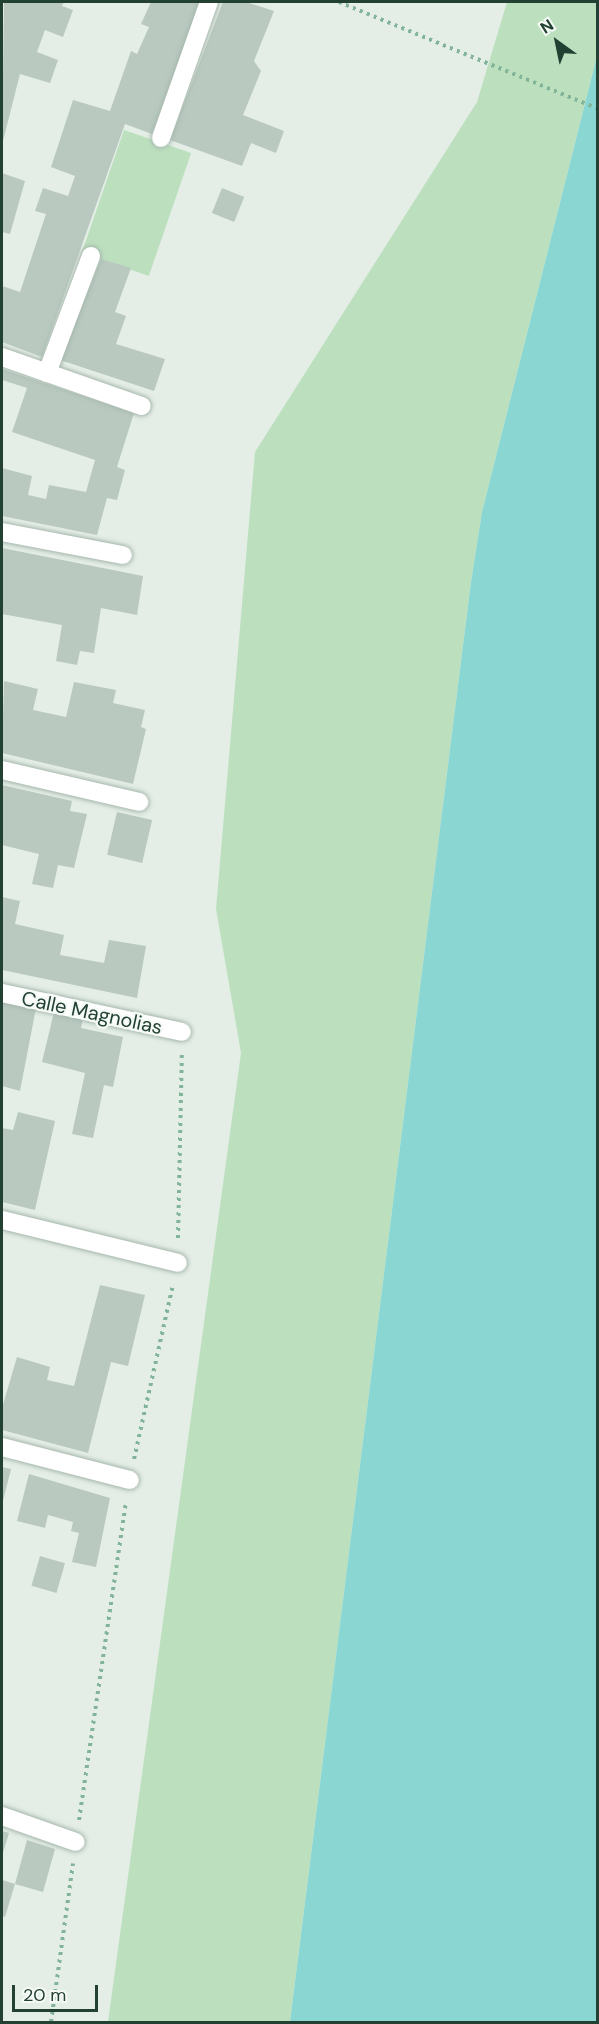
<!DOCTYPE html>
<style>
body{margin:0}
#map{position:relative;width:599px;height:2024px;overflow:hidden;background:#e4eee7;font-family:"DM Sans",sans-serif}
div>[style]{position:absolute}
.green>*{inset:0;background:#bce0be;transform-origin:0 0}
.water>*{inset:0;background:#89d6d2}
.building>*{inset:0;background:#b9c9c0;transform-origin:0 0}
.path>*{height:4px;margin-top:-2px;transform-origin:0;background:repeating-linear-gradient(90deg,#82b49a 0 3px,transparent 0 7.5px)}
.roads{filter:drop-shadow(0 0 2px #a6b7ad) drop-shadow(0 0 2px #a6b7ad)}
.minor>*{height:18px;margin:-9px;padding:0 9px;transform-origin:9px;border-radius:9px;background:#fff}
span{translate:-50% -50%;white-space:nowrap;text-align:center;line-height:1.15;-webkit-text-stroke:4.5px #f5faf6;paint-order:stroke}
.street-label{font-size:20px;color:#224132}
.frame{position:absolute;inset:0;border:3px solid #224132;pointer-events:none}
.north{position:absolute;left:527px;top:12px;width:60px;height:60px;-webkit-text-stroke:4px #f5faf6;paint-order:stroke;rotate:327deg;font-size:16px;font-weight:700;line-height:24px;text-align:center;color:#224132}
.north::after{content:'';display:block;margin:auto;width:21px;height:27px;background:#224132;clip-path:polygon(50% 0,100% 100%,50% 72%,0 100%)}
.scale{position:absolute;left:12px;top:1985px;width:86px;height:27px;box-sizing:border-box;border:3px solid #224132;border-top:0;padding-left:8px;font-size:18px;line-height:21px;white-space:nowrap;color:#224132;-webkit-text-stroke:4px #f5faf6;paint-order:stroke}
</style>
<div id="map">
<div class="green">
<i style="clip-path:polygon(507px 2px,597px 2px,597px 56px,482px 512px,471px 582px,290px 2022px,108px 2022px,241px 1053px,216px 909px,255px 452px,477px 102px)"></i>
<i style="left:124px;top:130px;width:71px;height:130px;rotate:19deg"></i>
</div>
<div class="water">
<i style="clip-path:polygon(597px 56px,597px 2022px,290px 2022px,471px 582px,482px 512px)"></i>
</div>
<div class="building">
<i style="clip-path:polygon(4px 2px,64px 2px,62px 6px,73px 10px,63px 37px,45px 30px,37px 52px,58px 60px,50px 83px,20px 74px,2px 145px)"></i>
<i style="clip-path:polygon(151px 2px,200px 2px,152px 134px,125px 124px,42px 357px,2px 342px,2px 286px,20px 292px,46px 214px,35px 211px,43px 188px,68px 196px,75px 176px,51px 167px,73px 100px,110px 111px,131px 51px,137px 54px,149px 27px,141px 24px)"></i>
<i style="clip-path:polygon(223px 2px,246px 2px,274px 11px,254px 61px,261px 71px,243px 115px,284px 131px,276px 153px,251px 143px,242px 166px,170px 140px)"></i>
<i style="clip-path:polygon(2px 173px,25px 181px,10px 234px,2px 232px)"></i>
<i style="left:222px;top:188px;width:24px;height:27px;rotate:22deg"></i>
<i style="clip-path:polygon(101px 259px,131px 268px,115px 312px,126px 316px,116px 344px,165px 359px,154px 391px,60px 360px)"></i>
<i style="clip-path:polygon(2px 369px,134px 413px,117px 467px,125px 470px,117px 500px,107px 498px,97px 535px,2px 516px,2px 468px,32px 476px,28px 495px,46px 499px,49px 485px,86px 492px,95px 460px,12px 432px,27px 388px,2px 380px)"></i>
<i style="clip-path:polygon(2px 548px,143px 576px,137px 615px,101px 608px,94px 653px,80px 651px,77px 665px,56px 661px,62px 625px,2px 614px)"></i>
<i style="clip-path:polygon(4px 681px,38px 689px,33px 710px,66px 717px,74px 682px,116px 690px,113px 703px,145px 710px,141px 727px,146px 729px,133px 784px,2px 753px)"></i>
<i style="clip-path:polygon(2px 785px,72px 801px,70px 811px,87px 814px,74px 868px,58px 865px,53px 888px,32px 884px,39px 854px,2px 845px)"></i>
<i style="left:117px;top:812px;width:36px;height:44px;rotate:13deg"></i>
<i style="clip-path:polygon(2px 897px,20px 901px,15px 924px,64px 935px,60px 955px,104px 963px,109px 940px,146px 946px,137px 998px,2px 970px)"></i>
<i style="clip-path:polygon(2px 1001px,36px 1008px,20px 1091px,2px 1086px)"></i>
<i style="clip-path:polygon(54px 1012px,83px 1018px,81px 1028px,123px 1037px,113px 1087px,104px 1085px,93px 1138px,72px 1134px,85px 1073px,42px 1062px)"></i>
<i style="clip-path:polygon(18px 1112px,55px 1121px,35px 1210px,2px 1202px,2px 1128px,13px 1130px)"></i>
<i style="clip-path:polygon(100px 1285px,145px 1295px,128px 1366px,111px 1362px,88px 1453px,2px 1430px,2px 1408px,17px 1357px,50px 1367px,47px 1380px,74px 1386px)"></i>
<i style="clip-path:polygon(2px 1467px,11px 1469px,2px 1505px)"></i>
<i style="clip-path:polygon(29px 1474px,110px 1498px,96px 1567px,72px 1562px,79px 1533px,71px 1531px,73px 1522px,48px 1515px,45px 1528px,17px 1521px)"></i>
<i style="left:40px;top:1556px;width:26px;height:31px;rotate:16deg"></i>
<i style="clip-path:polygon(2px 1831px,9px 1833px,2px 1856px)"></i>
<i style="clip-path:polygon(27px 1840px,55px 1849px,43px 1892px,15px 1884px,5px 1917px,2px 1916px,2px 1880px,15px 1884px)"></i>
</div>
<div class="path">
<i style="left:339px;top:2px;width:280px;rotate:22.4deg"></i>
<i style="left:178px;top:1238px;width:184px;rotate:-88.8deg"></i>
<i style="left:134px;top:1459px;width:179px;rotate:-77.4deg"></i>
<i style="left:79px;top:1820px;width:322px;rotate:-81.6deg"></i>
<i style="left:51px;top:2022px;width:160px;rotate:-82.1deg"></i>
</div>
<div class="roads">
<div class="minor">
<i style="left:161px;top:138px;width:144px;rotate:-70.6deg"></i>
<i style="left:2px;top:357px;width:148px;rotate:19.3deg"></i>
<i style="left:47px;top:373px;width:125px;rotate:-69.4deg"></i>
<i style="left:2px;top:532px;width:123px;rotate:10.8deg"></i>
<i style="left:2px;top:770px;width:141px;rotate:13.1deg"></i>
<i style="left:2px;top:993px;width:184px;rotate:12.2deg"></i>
<i style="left:2px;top:1220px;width:181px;rotate:13.7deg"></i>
<i style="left:2px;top:1447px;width:132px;rotate:14.5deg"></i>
<i style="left:2px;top:1816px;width:78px;rotate:19.4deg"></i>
</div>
</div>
<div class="street-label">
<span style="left:92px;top:1013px;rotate:12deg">Calle Magnolias</span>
</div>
<div class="frame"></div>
<div class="north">N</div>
<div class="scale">20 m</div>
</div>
